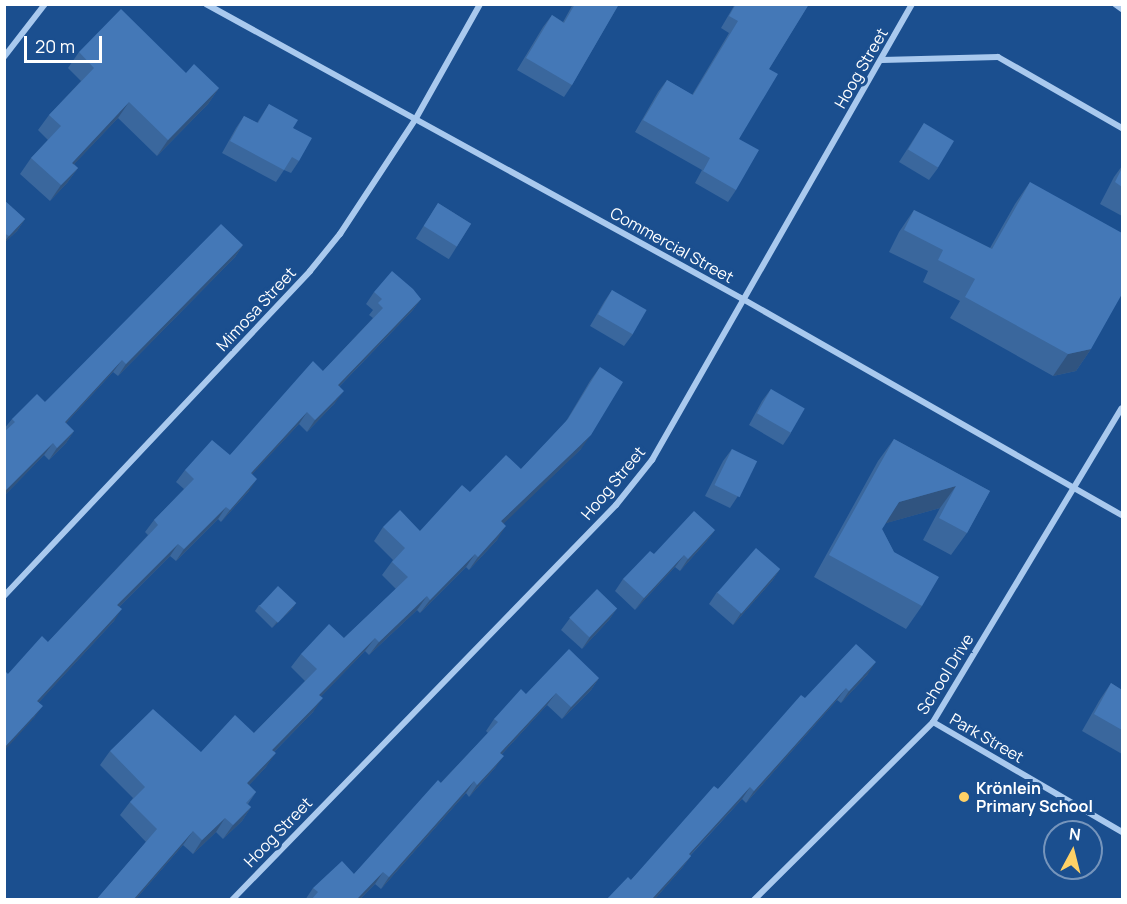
<!DOCTYPE html>
<meta charset="utf-8">
<style>
body{margin:0}
#map{position:relative;width:1127px;height:904px;overflow:hidden;background:#1b4f8f;font-family:Manrope,sans-serif}
div>[style]{position:absolute}
.minor>*{height:6px;margin:-3px;padding:0 3px;transform-origin:3px;border-radius:3px;background:#a9c9ee}
.wall>*{inset:0;background:#3a679d;transform-origin:0 0}
.shaded-wall>*{inset:0;background:#305480}
.building>*{inset:0;background:#4478b7;transform-origin:0 0}
.dots>*{width:16px;height:16px;translate:-50% -50%;box-sizing:border-box;border:3px solid #1b4f8f;border-radius:50%}
span{translate:-50% -50%;white-space:nowrap;text-align:center;line-height:1.15;-webkit-text-stroke:6px #1b4f8f;paint-order:stroke}
.street-label{font-size:16px;color:#fff}
.poi-label{font-size:16px;color:#fff;font-weight:700}
.left{translate:0 -50%;text-align:left}
.frame{position:absolute;inset:0;border:6px solid #fff;pointer-events:none}
.north{position:absolute;left:1043px;top:820px;width:60px;height:60px;box-sizing:border-box;background:#1b4f8f;border:2px solid #7695bc;border-radius:50%;rotate:7deg;font-size:16px;font-weight:700;line-height:24px;text-align:center;color:#fff}
.north::after{content:'';display:block;margin:auto;width:21px;height:27px;background:#ffd166;clip-path:polygon(50% 0,100% 100%,50% 72%,0 100%)}
.scale{position:absolute;left:24px;top:36px;width:78px;height:27px;box-sizing:border-box;border:3px solid #fff;border-top:0;padding-left:8px;font-size:18px;line-height:21px;white-space:nowrap;color:#fff;-webkit-text-stroke:4px #1b4f8f;paint-order:stroke}
</style>
<div id="map">
<div class="minor">
<i style="left:206px;top:4px;width:610px;rotate:28.79deg"></i>
<i style="left:741px;top:298px;width:438px;rotate:29.7deg"></i>
<i style="left:1115px;top:4px;width:9px;rotate:36deg"></i>
<i style="left:4px;top:57px;width:67px;rotate:-52.3deg"></i>
<i style="left:882px;top:60px;width:116px;rotate:-1.5deg"></i>
<i style="left:998px;top:57px;width:143px;rotate:29.8deg"></i>
<i style="left:4px;top:596px;width:446px;rotate:-46.7deg"></i>
<i style="left:310px;top:271px;width:48px;rotate:-51deg"></i>
<i style="left:340px;top:234px;width:136px;rotate:-56.7deg"></i>
<i style="left:415px;top:120px;width:133px;rotate:-60.7deg"></i>
<i style="left:933px;top:722px;width:219px;rotate:30.2deg"></i>
<i style="left:232px;top:900px;width:551px;rotate:-45.81deg"></i>
<i style="left:616px;top:505px;width:58px;rotate:-51.3deg"></i>
<i style="left:652px;top:460px;width:525px;rotate:-60.31deg"></i>
<i style="left:754px;top:900px;width:252px;rotate:-44.8deg"></i>
<i style="left:933px;top:722px;width:366px;rotate:-59deg"></i>
</div>
<div class="wall">
<i style="clip-path:polygon(573px 4px,619px 4px,572px 85px,564px 97px,517px 70px,543px 27px,552px 15px,563px 22px)"></i>
<i style="clip-path:polygon(735px 4px,809px 4px,769px 69px,739px 139px,736px 190px,728px 202px,695px 183px,702px 170px,635px 132px,658px 92px,667px 80px,692px 95px,729px 33px,721px 28px)"></i>
<i style="clip-path:polygon(79px 52px,186px 73px,219px 88px,208px 104px,157px 156px,118px 118px,74px 164px,78px 168px,67px 183px,50px 201px,20px 174px,31px 158px,48px 140px,38px 130px,49px 115px,81px 81px,68px 68px)"></i>
<i style="clip-path:polygon(269px 104px,293px 128px,299px 161px,291px 173px,284px 170px,276px 182px,222px 153px,236px 128px,244px 116px,257px 123px)"></i>
<i style="clip-path:polygon(924px 123px,938px 168px,929px 180px,899px 162px)"></i>
<i style="clip-path:polygon(1122px 166px,1122px 216px,1100px 204px,1114px 177px)"></i>
<i style="clip-path:polygon(1030px 182px,1091px 349px,1076px 371px,1053px 376px,950px 318px,960px 301px,923px 282px,928px 271px,889px 252px,899px 232px,914px 210px,990px 248px,1015px 204px)"></i>
<i style="clip-path:polygon(4px 200px,25px 219px,17px 231px,4px 243px)"></i>
<i style="left:438px;top:203px;width:39px;height:42px;rotate:32deg"></i>
<i style="clip-path:polygon(243px 245px,235px 257px,118px 376px,113px 372px,66px 423px,74px 431px,66px 443px,49px 460px,44px 455px,4px 496px,4px 429px,12px 419px,45px 402px)"></i>
<i style="clip-path:polygon(612px 290px,633px 334px,624px 346px,590px 326px,604px 302px)"></i>
<i style="clip-path:polygon(374px 292px,421px 299px,412px 311px,339px 387px,335px 403px,307px 432px,299px 424px,252px 474px,249px 491px,221px 522px,218px 519px,176px 561px,170px 556px,119px 607px,114px 621px,39px 702px,34px 718px,8px 674px,48px 642px,148px 535px,145px 532px,154px 520px,184px 489px,176px 482px,185px 470px,230px 455px,323px 371px,373px 318px,369px 315px,373px 310px,366px 304px)"></i>
<i style="clip-path:polygon(600px 367px,581px 449px,503px 523px,497px 540px,469px 570px,466px 567px,420px 613px,417px 610px,369px 655px,365px 651px,321px 696px,313px 712px,274px 752px,266px 767px,249px 785px,256px 792px,248px 804px,251px 807px,242px 821px,223px 839px,216px 832px,193px 854px,183px 845px,135px 900px,96px 900px,146px 842px,120px 815px,133px 798px,100px 765px,110px 751px,201px 752px,254px 733px,305px 681px,291px 667px,301px 654px,344px 638px,396px 589px,382px 575px,393px 560px,374px 541px,383px 527px,420px 531px,470px 492px,521px 469px,565px 423px,590px 381px)"></i>
<i style="clip-path:polygon(771px 389px,791px 433px,783px 445px,749px 425px,762px 401px)"></i>
<i style="clip-path:polygon(894px 439px,990px 491px,967px 533px,951px 555px,923px 540px,940px 508px,886px 523px,882px 529px,922px 606px,906px 629px,814px 577px,878px 461px)"></i>
<i style="clip-path:polygon(732px 449px,738px 496px,730px 508px,705px 496px,723px 461px)"></i>
<i style="clip-path:polygon(715px 530px,706px 542px,680px 571px,675px 567px,635px 610px,615px 591px,623px 579px,654px 554px)"></i>
<i style="clip-path:polygon(780px 569px,772px 581px,733px 625px,709px 604px,717px 592px)"></i>
<i style="clip-path:polygon(296px 603px,292px 609px,272px 628px,255px 611px,259px 605px)"></i>
<i style="clip-path:polygon(617px 608px,609px 620px,582px 649px,561px 630px,570px 618px)"></i>
<i style="clip-path:polygon(868px 674px,841px 703px,837px 700px,746px 803px,742px 799px,690px 856px,691px 856px,682px 868px,654px 900px,606px 900px,631px 880px,805px 698px)"></i>
<i style="clip-path:polygon(599px 678px,591px 690px,562px 719px,547px 705px,502px 754px,495px 768px,469px 797px,466px 793px,381px 889px,375px 884px,359px 900px,305px 900px,313px 888px,354px 874px,488px 733px,486px 731px,494px 719px,526px 694px)"></i>
<i style="clip-path:polygon(1111px 683px,1122px 690px,1122px 754px,1082px 731px,1099px 701px)"></i>
</div>
<div class="shaded-wall">
<i style="clip-path:polygon(219px 88px,208px 104px,157px 156px,168px 140px)"></i>
<i style="clip-path:polygon(129px 102px,118px 118px,61px 178px,72px 163px)"></i>
<i style="clip-path:polygon(78px 168px,67px 183px,50px 201px,61px 185px)"></i>
<i style="clip-path:polygon(25px 219px,17px 231px,4px 243px,4px 242px,9px 236px)"></i>
<i style="clip-path:polygon(243px 245px,235px 257px,118px 376px,126px 364px)"></i>
<i style="clip-path:polygon(421px 299px,412px 311px,329px 397px,338px 385px)"></i>
<i style="clip-path:polygon(1091px 349px,1076px 371px,1053px 376px,1068px 354px)"></i>
<i style="clip-path:polygon(122px 360px,113px 372px,56px 434px,65px 422px)"></i>
<i style="clip-path:polygon(344px 391px,335px 403px,307px 432px,315px 420px)"></i>
<i style="clip-path:polygon(307px 412px,299px 424px,242px 485px,251px 473px)"></i>
<i style="clip-path:polygon(74px 431px,66px 443px,49px 460px,57px 448px)"></i>
<i style="clip-path:polygon(591px 435px,581px 449px,492px 535px,501px 521px)"></i>
<i style="clip-path:polygon(53px 443px,44px 455px,4px 496px,4px 492px)"></i>
<i style="clip-path:polygon(257px 479px,249px 491px,221px 522px,230px 510px)"></i>
<i style="clip-path:polygon(956px 486px,940px 508px,883px 524px,899px 502px)"></i>
<i style="clip-path:polygon(226px 507px,218px 519px,176px 561px,184px 549px)"></i>
<i style="clip-path:polygon(506px 526px,497px 540px,469px 570px,478px 557px)"></i>
<i style="clip-path:polygon(715px 530px,706px 542px,680px 571px,688px 559px)"></i>
<i style="clip-path:polygon(178px 544px,170px 556px,109px 617px,117px 605px)"></i>
<i style="clip-path:polygon(475px 554px,466px 567px,420px 613px,430px 600px)"></i>
<i style="clip-path:polygon(684px 555px,675px 567px,635px 610px,644px 598px)"></i>
<i style="clip-path:polygon(780px 569px,772px 581px,733px 625px,741px 613px)"></i>
<i style="clip-path:polygon(427px 596px,417px 610px,369px 655px,379px 642px)"></i>
<i style="clip-path:polygon(296px 603px,292px 609px,272px 628px,277px 622px)"></i>
<i style="clip-path:polygon(617px 608px,609px 620px,582px 649px,590px 637px)"></i>
<i style="clip-path:polygon(122px 609px,114px 621px,29px 713px,37px 701px)"></i>
<i style="clip-path:polygon(375px 638px,365px 651px,310px 708px,319px 695px)"></i>
<i style="clip-path:polygon(876px 662px,868px 674px,841px 703px,849px 691px)"></i>
<i style="clip-path:polygon(599px 678px,591px 690px,562px 719px,571px 707px)"></i>
<i style="clip-path:polygon(846px 688px,837px 700px,746px 803px,754px 791px)"></i>
<i style="clip-path:polygon(556px 693px,547px 705px,492px 765px,500px 753px)"></i>
<i style="clip-path:polygon(323px 698px,313px 712px,262px 764px,272px 750px)"></i>
<i style="clip-path:polygon(43px 706px,34px 718px,4px 751px,4px 748px)"></i>
<i style="clip-path:polygon(276px 753px,266px 767px,238px 797px,247px 783px)"></i>
<i style="clip-path:polygon(504px 756px,495px 768px,469px 797px,477px 785px)"></i>
<i style="clip-path:polygon(474px 781px,466px 793px,381px 889px,389px 877px)"></i>
<i style="clip-path:polygon(750px 787px,742px 799px,680px 866px,689px 854px)"></i>
<i style="clip-path:polygon(251px 807px,242px 821px,223px 839px,233px 825px)"></i>
<i style="clip-path:polygon(225px 818px,216px 832px,193px 854px,202px 840px)"></i>
<i style="clip-path:polygon(193px 831px,183px 845px,135px 900px,133px 900px)"></i>
<i style="clip-path:polygon(691px 856px,682px 868px,654px 900px,651px 900px)"></i>
<i style="clip-path:polygon(383px 872px,375px 884px,359px 900px,356px 900px)"></i>
</div>
<div class="building">
<i style="clip-path:polygon(575px 4px,619px 4px,572px 85px,526px 58px,552px 15px,564px 23px)"></i>
<i style="clip-path:polygon(736px 4px,809px 4px,769px 69px,778px 74px,739px 139px,759px 150px,736px 190px,703px 171px,710px 158px,643px 120px,667px 80px,693px 95px,738px 21px,729px 16px)"></i>
<i style="clip-path:polygon(121px 9px,186px 73px,194px 64px,219px 88px,168px 140px,129px 102px,72px 163px,78px 168px,61px 185px,31px 158px,61px 126px,49px 115px,94px 68px,79px 52px)"></i>
<i style="clip-path:polygon(269px 104px,298px 120px,293px 128px,312px 138px,299px 161px,292px 157px,284px 170px,230px 141px,244px 116px,258px 123px)"></i>
<i style="left:924px;top:123px;width:35px;height:31px;rotate:31deg"></i>
<i style="clip-path:polygon(1122px 168px,1122px 187px,1115px 182px)"></i>
<i style="clip-path:polygon(1030px 182px,1122px 233px,1122px 294px,1091px 349px,1068px 354px,965px 297px,975px 279px,938px 260px,943px 250px,904px 230px,914px 210px,992px 249px)"></i>
<i style="clip-path:polygon(4px 200px,25px 219px,9px 236px,4px 233px)"></i>
<i style="left:438px;top:203px;width:39px;height:27px;rotate:32deg"></i>
<i style="clip-path:polygon(221px 224px,243px 245px,126px 364px,122px 360px,65px 422px,74px 431px,57px 448px,53px 443px,4px 492px,4px 432px,15px 422px,12px 419px,37px 394px,45px 402px)"></i>
<i style="clip-path:polygon(392px 271px,413px 289px,421px 299px,338px 385px,344px 391px,315px 420px,307px 412px,251px 473px,257px 479px,230px 510px,226px 507px,184px 549px,178px 544px,117px 605px,122px 609px,37px 701px,43px 706px,4px 748px,4px 670px,8px 674px,42px 636px,48px 642px,158px 525px,154px 520px,194px 479px,185px 470px,212px 440px,230px 455px,313px 361px,323px 371px,383px 308px,378px 303px,382px 299px,374px 292px)"></i>
<i style="left:612px;top:290px;width:40px;height:28px;rotate:30deg"></i>
<i style="clip-path:polygon(600px 367px,623px 382px,591px 435px,501px 521px,506px 526px,478px 557px,475px 554px,430px 600px,427px 596px,379px 642px,375px 638px,319px 695px,323px 698px,272px 750px,276px 753px,247px 783px,256px 792px,246px 803px,251px 807px,233px 825px,225px 818px,202px 840px,193px 831px,133px 900px,96px 900px,157px 829px,130px 802px,145px 787px,110px 751px,153px 709px,201px 752px,235px 715px,254px 733px,317px 669px,301px 654px,329px 624px,344px 638px,408px 577px,392px 562px,405px 548px,383px 527px,400px 510px,420px 531px,462px 485px,470px 492px,506px 455px,521px 469px,568px 419px)"></i>
<i style="left:771px;top:389px;width:39px;height:28px;rotate:30deg"></i>
<i style="clip-path:polygon(894px 439px,990px 491px,967px 533px,939px 518px,956px 486px,899px 502px,882px 529px,894px 552px,939px 577px,922px 606px,829px 555px)"></i>
<i style="left:732px;top:449px;width:28px;height:40px;rotate:26deg"></i>
<i style="clip-path:polygon(694px 511px,715px 530px,688px 559px,684px 555px,644px 598px,623px 579px,650px 551px,654px 554px)"></i>
<i style="left:756px;top:548px;width:32px;height:59px;rotate:41deg"></i>
<i style="left:278px;top:586px;width:25px;height:27px;rotate:43deg"></i>
<i style="left:597px;top:589px;width:28px;height:40px;rotate:44deg"></i>
<i style="clip-path:polygon(856px 644px,876px 662px,849px 691px,846px 688px,754px 791px,750px 787px,689px 854px,691px 856px,651px 900px,606px 900px,628px 877px,631px 880px,714px 786px,718px 789px,801px 695px,805px 698px)"></i>
<i style="clip-path:polygon(569px 649px,599px 678px,571px 707px,556px 693px,500px 753px,504px 756px,477px 785px,474px 781px,389px 877px,383px 872px,356px 900px,311px 900px,318px 892px,313px 888px,342px 861px,354px 874px,438px 780px,441px 783px,498px 722px,494px 719px,521px 689px,526px 694px)"></i>
<i style="clip-path:polygon(1111px 683px,1122px 690px,1122px 730px,1094px 714px)"></i>
</div>
<div class="dots">
<i style="left:964px;top:797px;background:#ffd166"></i>
</div>
<div class="street-label">
<span style="left:861px;top:68px;rotate:-60deg">Hoog Street</span>
<span style="left:672px;top:245px;rotate:29deg">Commercial Street</span>
<span style="left:256px;top:309px;rotate:-47deg">Mimosa Street</span>
<span style="left:613px;top:483px;rotate:-50deg">Hoog Street</span>
<span style="left:945px;top:674px;rotate:-58deg">School Drive</span>
<span style="left:987px;top:738px;rotate:30deg">Park Street</span>
<span style="left:278px;top:832px;rotate:-46deg">Hoog Street</span>
</div>
<div class="poi-label">
<span class="left" style="left:976px;top:797px">Krönlein<br>Primary School</span>
</div>
<div class="frame"></div>
<div class="north">N</div>
<div class="scale">20 m</div>
</div>
